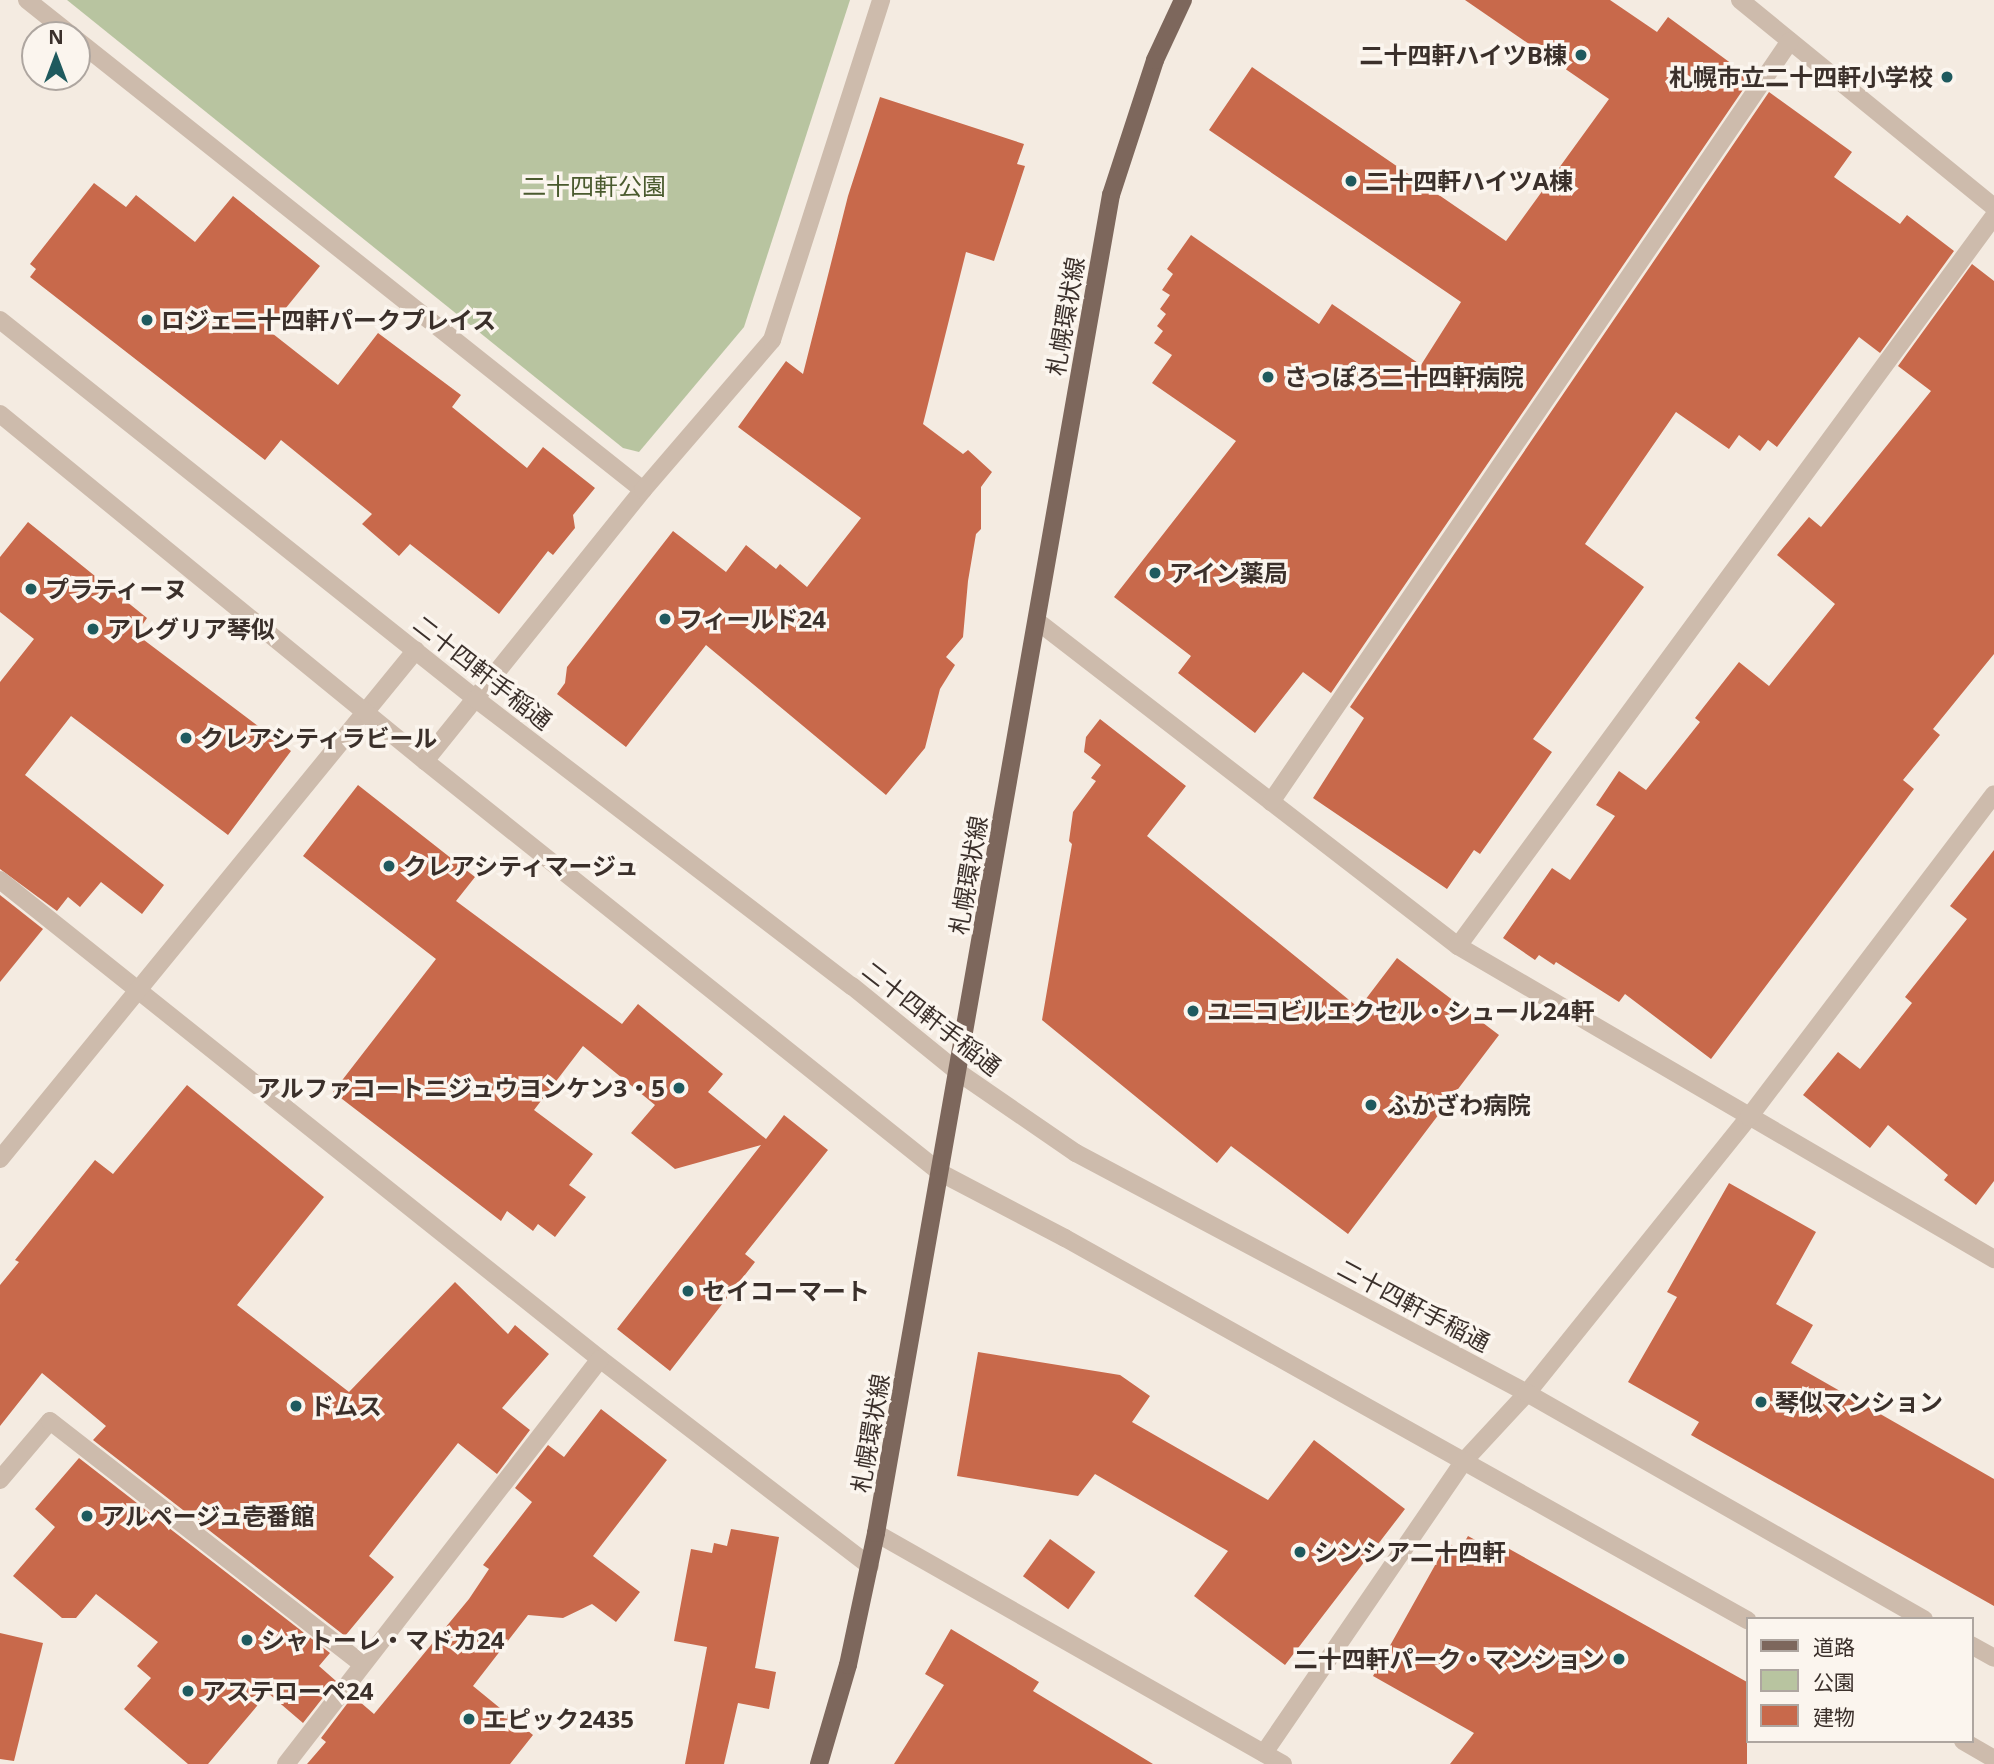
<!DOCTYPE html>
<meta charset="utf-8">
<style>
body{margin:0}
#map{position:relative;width:1994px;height:1764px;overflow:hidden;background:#f4ebe1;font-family:"Open Sans","Noto Sans JP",sans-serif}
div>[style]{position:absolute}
.green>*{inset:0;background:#b8c4a0}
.building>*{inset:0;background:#c8694b;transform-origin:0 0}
.minor>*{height:18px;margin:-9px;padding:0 9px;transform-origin:9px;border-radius:9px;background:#cdbbac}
.tertiary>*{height:18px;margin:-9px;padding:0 9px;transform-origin:9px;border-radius:9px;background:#cdbbac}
.primary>*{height:18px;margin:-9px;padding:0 9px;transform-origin:9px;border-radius:9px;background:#7d675c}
.dots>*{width:19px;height:19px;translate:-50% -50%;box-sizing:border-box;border:4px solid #fbf5ee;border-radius:50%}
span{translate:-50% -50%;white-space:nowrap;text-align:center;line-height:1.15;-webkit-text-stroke:7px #fbf5ee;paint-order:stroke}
.poi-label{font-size:24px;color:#3b302b;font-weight:700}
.right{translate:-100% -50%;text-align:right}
.left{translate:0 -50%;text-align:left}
.park-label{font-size:24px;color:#4a5a2e}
.street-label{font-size:24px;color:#3b302b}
.legend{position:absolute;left:1746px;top:1617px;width:228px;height:126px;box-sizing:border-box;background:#fbf5ee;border:2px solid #aea6a0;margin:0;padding:9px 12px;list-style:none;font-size:21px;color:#3b302b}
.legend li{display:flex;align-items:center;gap:14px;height:35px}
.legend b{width:35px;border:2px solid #aea6a0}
.north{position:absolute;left:21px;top:21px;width:70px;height:70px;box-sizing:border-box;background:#fbf5ee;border:2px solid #aea6a0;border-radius:50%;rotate:0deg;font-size:19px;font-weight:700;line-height:28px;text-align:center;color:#3b302b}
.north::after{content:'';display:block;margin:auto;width:24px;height:32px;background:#1f5a5e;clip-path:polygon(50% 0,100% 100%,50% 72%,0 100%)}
</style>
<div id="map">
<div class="green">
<i style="clip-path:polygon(67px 0,850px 0,744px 327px,639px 452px,623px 448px)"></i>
</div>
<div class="building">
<i style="clip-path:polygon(1465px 0,1610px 0,1657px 32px,1668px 17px,1751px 78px,1331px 693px,1303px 672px,1255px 733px,1178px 673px,1191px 656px,1114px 597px,1236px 441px,1152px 383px,1172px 355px,1154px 343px,1163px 331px,1157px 326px,1166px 314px,1160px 309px,1170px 295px,1162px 290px,1173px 274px,1167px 269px,1191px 235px,1319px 324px,1332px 304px,1421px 365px,1461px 302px,1209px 130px,1252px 67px,1506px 241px,1609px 99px)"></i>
<i style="clip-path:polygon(1769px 92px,1852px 152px,1834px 177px,1900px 224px,1907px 215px,1954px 251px,1880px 353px,1859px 337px,1777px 447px,1768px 440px,1760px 451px,1739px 435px,1729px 449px,1676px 412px,1585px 544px,1644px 587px,1533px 739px,1552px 752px,1480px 854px,1474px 850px,1447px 889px,1313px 798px,1364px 718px,1350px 707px)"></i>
<i style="clip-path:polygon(880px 97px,1024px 144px,1017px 164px,1025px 166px,994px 261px,966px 252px,923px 424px,963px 454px,968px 450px,992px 472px,981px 487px,981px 529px,976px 534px,968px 581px,963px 637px,946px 657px,955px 665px,940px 689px,925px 748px,886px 795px,706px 645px,626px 747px,557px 694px,565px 683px,567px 667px,673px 531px,726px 572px,746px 545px,776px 569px,780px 564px,807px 587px,861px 518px,738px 427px,786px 361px,803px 374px,848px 196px)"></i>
<i style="clip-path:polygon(94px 183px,126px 207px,136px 195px,195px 242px,233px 196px,320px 266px,268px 330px,338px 385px,378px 333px,461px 395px,452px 407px,527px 468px,543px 447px,595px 488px,573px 515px,575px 528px,553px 555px,548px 551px,499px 614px,410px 544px,399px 556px,362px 524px,372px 514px,281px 440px,265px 460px,30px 277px,36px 269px,30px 264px)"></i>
<i style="clip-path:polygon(1972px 264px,1994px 281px,1994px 654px,1933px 729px,1940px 735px,1903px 780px,1914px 789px,1711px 1059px,1625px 994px,1619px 1002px,1556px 962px,1554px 965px,1539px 955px,1535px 960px,1503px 938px,1552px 868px,1570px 880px,1615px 816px,1596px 805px,1619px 771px,1646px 790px,1700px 722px,1695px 718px,1739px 662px,1769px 686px,1835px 604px,1777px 555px,1809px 517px,1821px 527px,1931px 391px,1898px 366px)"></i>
<i style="clip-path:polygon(28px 522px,147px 618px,136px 634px,291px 751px,228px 835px,71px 716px,25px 775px,164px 885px,142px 914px,101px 882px,80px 907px,68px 897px,57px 911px,0 869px,0 682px,34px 639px,0 612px,0 557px)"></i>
<i style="clip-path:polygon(1100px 719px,1186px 786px,1147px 836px,1359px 1008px,1397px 958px,1499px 1035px,1348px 1234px,1231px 1146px,1217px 1163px,1042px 1020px,1072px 844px,1069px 841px,1073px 812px,1096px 781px,1091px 778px,1101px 765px,1084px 752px,1086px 737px)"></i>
<i style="clip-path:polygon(358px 785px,475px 877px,456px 901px,622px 1024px,638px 1004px,723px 1074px,708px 1092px,766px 1139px,784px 1115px,828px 1150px,745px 1254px,755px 1262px,670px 1371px,617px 1329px,761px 1145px,675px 1169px,631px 1133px,655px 1105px,583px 1046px,534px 1110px,593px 1154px,569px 1185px,586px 1197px,555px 1237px,538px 1224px,533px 1231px,507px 1211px,501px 1221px,333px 1092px,436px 959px,303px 856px)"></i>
<i style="clip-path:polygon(1994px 850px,1994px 1181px,1976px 1205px,1944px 1180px,1948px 1175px,1888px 1125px,1870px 1148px,1803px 1095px,1838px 1052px,1860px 1069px,1912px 1003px,1905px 997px,1967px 919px,1950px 906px)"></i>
<i style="clip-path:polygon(0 895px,43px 929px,0 982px)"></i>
<i style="clip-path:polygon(187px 1085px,324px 1197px,237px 1305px,349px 1392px,455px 1282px,508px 1334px,515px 1325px,549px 1354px,502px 1408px,530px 1430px,497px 1474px,458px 1443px,369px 1556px,394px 1577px,345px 1636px,93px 1440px,106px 1426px,42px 1373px,0 1426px,0 1285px,19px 1262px,15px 1260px,95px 1160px,113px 1174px)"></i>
<i style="clip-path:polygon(1729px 1183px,1816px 1232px,1776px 1304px,1813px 1325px,1791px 1363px,1994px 1479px,1994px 1606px,1691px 1435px,1699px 1422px,1628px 1382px,1677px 1297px,1667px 1292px)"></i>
<i style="clip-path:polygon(978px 1352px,1120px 1375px,1150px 1396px,1132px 1422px,1268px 1500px,1314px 1440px,1405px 1509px,1285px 1665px,1194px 1596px,1228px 1551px,1095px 1474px,1078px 1496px,957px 1476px)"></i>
<i style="clip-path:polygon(601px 1409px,667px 1460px,593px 1556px,640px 1592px,616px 1622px,592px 1604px,563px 1618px,528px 1615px,473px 1686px,533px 1735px,510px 1764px,307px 1764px,326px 1742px,321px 1738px,353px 1696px,374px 1714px,469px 1599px,489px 1569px,483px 1565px,532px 1502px,515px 1488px,548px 1445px,564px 1457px)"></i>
<i style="clip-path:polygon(79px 1458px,330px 1653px,319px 1666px,336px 1681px,303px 1723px,268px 1693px,208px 1764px,188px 1764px,124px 1709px,151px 1678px,137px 1666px,158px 1642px,96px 1594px,76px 1618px,62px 1618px,13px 1576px,55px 1527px,35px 1509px)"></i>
<i style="clip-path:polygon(731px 1529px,779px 1537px,755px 1668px,776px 1672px,769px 1709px,738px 1703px,724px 1764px,685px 1764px,707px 1647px,674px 1641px,691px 1549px,712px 1553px,714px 1543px,727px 1546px)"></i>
<i style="clip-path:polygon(1468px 1536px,1499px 1553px,1504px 1546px,1747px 1682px,1747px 1764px,1450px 1764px,1474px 1733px,1373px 1676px,1448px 1542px,1459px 1551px)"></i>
<i style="left:1050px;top:1539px;width:56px;height:46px;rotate:36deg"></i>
<i style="clip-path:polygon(951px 1629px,1039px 1682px,1033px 1691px,1153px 1764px,894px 1764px,944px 1685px,925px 1674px)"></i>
<i style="clip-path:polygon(0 1633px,43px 1643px,14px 1761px,0 1759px)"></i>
</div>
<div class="minor">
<i style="left:27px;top:0;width:56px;rotate:38.5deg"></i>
<i style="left:1740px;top:0;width:328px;rotate:39.2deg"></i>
<i style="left:77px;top:40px;width:723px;rotate:38.49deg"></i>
<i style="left:1037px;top:621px;width:532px;rotate:37.67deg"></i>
<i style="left:1458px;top:946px;width:621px;rotate:30.28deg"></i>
<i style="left:425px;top:761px;width:348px;rotate:-51.2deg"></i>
<i style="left:643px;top:490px;width:198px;rotate:-49.3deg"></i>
<i style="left:772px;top:340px;width:357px;rotate:-72.2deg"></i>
<i style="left:1271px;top:802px;width:921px;rotate:-55.71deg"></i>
<i style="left:0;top:880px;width:768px;rotate:38.6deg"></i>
<i style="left:600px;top:1359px;width:340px;rotate:37.5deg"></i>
<i style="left:1458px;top:946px;width:906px;rotate:-53.71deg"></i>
<i style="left:0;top:1159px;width:657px;rotate:-50.74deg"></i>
<i style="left:0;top:1480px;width:77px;rotate:-49.7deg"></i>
<i style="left:50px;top:1421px;width:395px;rotate:37.9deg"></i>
<i style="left:876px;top:1533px;width:468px;rotate:29.6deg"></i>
<i style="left:1264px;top:1753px;width:354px;rotate:-55.6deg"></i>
<i style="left:1464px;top:1461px;width:93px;rotate:-47.2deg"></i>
<i style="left:1527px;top:1393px;width:354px;rotate:-51.2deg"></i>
<i style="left:1749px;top:1117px;width:405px;rotate:-52.8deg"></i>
<i style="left:286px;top:1764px;width:512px;rotate:-52.21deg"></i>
</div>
<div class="tertiary">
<i style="left:0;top:320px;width:608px;rotate:38.53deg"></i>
<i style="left:476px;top:699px;width:473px;rotate:37.4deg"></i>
<i style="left:852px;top:986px;width:136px;rotate:39.1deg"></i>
<i style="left:958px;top:1072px;width:143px;rotate:34.5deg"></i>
<i style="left:1076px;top:1153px;width:511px;rotate:28.02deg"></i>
<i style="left:1527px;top:1393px;width:457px;rotate:29.7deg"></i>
<i style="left:0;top:414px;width:549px;rotate:39.23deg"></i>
<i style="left:425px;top:761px;width:660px;rotate:38.61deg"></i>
<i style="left:941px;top:1173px;width:140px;rotate:27.7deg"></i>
<i style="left:1065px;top:1238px;width:782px;rotate:29.25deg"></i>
<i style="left:1971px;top:1645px;width:26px;rotate:29deg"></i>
<i style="left:1963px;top:1741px;width:36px;rotate:30deg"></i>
</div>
<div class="primary">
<i style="left:819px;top:1764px;width:103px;rotate:-73.7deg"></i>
<i style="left:848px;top:1665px;width:135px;rotate:-78deg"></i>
<i style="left:876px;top:1533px;width:1358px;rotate:-80.04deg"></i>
<i style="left:1111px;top:195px;width:142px;rotate:-71.9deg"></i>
<i style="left:1155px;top:60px;width:66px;rotate:-65deg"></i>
</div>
<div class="dots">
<i style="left:1581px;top:55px;background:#1f5a5e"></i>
<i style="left:1947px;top:77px;background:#1f5a5e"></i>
<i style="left:1351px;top:181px;background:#1f5a5e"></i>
<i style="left:147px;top:320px;background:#1f5a5e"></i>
<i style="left:1268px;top:377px;background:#1f5a5e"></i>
<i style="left:1155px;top:573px;background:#1f5a5e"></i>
<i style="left:31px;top:589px;background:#1f5a5e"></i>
<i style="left:665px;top:619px;background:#1f5a5e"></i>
<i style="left:93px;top:629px;background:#1f5a5e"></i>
<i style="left:186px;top:738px;background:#1f5a5e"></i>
<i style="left:389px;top:866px;background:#1f5a5e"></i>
<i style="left:1193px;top:1011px;background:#1f5a5e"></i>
<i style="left:679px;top:1088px;background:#1f5a5e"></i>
<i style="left:1371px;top:1105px;background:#1f5a5e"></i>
<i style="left:688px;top:1291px;background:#1f5a5e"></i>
<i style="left:1761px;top:1402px;background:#1f5a5e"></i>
<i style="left:296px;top:1406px;background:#1f5a5e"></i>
<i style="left:87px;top:1516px;background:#1f5a5e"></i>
<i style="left:1300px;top:1552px;background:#1f5a5e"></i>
<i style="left:247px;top:1640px;background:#1f5a5e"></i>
<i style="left:1619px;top:1659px;background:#1f5a5e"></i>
<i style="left:188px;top:1691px;background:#1f5a5e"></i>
<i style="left:469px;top:1719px;background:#1f5a5e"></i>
</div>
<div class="poi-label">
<span class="right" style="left:1567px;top:55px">二十四軒ハイツB棟</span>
<span class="right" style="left:1933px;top:77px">札幌市立二十四軒小学校</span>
<span class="left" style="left:1365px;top:181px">二十四軒ハイツA棟</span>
<span class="left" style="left:161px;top:320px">ロジェ二十四軒パークプレイス</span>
<span class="left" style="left:1284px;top:377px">さっぽろ二十四軒病院</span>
<span class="left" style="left:1169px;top:573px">アイン薬局</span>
<span class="left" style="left:45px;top:589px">プラティーヌ</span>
<span class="left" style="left:679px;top:619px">フィールド24</span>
<span class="left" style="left:107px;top:629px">アレグリア琴似</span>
<span class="left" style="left:200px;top:738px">クレアシティラビール</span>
<span class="left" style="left:403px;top:866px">クレアシティマージュ</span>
<span class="left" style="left:1207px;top:1011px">ユニコビルエクセル・シュール24軒</span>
<span class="right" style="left:665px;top:1088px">アルファコートニジュウヨンケン3・5</span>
<span class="left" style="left:1387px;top:1105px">ふかざわ病院</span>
<span class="left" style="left:702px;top:1291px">セイコーマート</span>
<span class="left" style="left:1775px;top:1402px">琴似マンション</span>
<span class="left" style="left:310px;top:1406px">ドムス</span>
<span class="left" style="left:101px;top:1516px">アルページュ壱番館</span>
<span class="left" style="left:1314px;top:1552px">シンシア二十四軒</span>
<span class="left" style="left:261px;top:1640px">シャトーレ・マドカ24</span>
<span class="right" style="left:1605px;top:1659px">二十四軒パーク・マンション</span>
<span class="left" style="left:202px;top:1691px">アステローペ24</span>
<span class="left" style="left:483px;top:1719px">エピック2435</span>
</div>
<div class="park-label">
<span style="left:594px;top:186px">二十四軒公園</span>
</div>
<div class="street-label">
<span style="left:1065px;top:316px;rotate:-80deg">札幌環状線</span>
<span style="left:483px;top:672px;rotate:38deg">二十四軒手稲通</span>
<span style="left:968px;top:875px;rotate:-80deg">札幌環状線</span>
<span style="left:932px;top:1018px;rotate:38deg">二十四軒手稲通</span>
<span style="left:1414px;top:1305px;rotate:28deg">二十四軒手稲通</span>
<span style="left:870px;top:1433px;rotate:-80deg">札幌環状線</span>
</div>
<ul class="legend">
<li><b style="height:9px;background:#7d675c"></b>道路</li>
<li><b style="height:19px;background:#b8c4a0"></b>公園</li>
<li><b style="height:19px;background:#c8694b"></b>建物</li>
</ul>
<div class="north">N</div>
</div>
